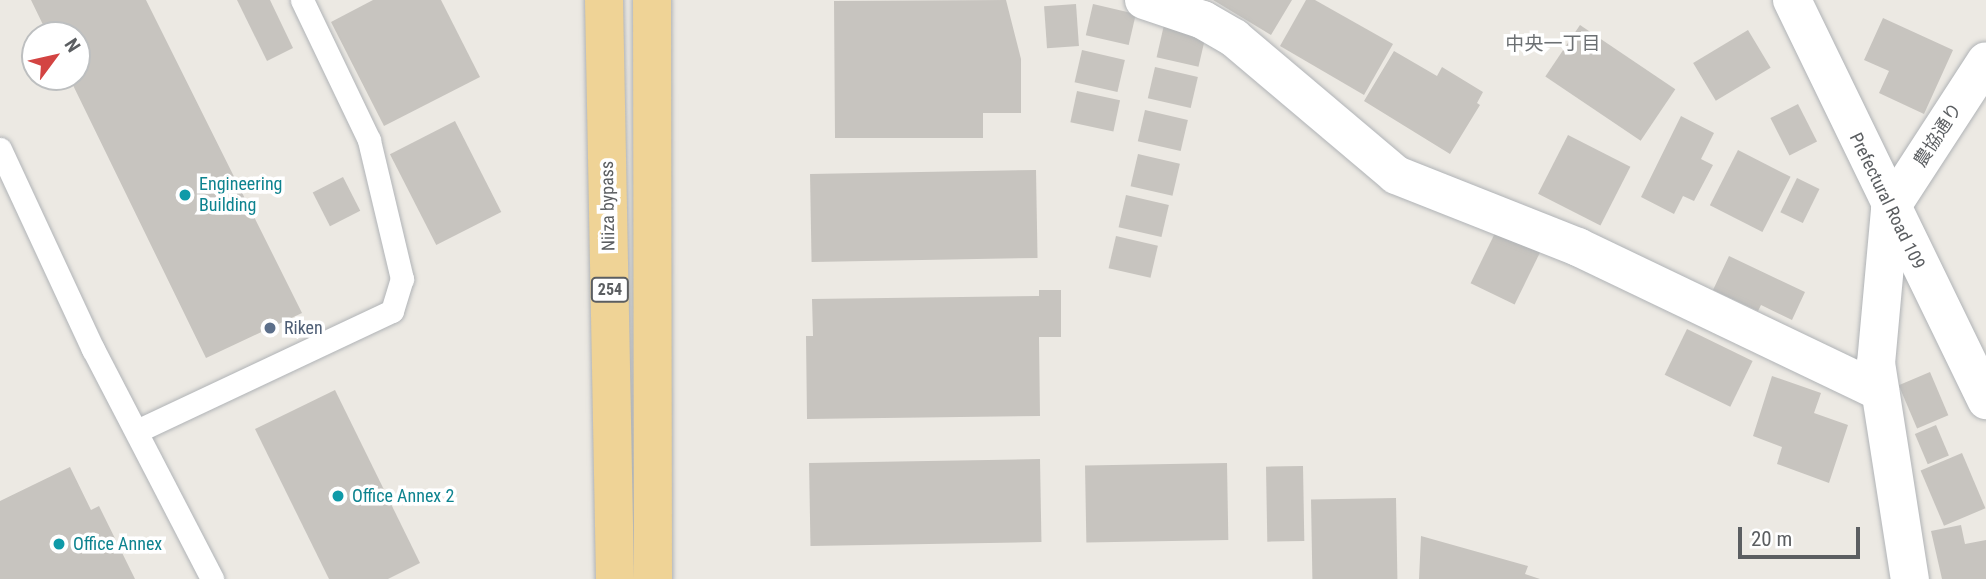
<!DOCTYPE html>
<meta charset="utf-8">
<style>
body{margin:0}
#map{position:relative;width:1986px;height:579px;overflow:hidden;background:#ece9e3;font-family:"Roboto Condensed","Noto Sans JP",sans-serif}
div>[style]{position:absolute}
.building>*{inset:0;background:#c7c4bf;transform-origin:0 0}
.roads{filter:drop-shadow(0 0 2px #b0b3b6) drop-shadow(0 0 2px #b0b3b6)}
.lane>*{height:23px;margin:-11.5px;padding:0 11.5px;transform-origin:11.5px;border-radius:11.5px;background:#fff}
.street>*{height:38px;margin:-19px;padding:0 19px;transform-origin:19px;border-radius:19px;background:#fff}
.secondary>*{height:38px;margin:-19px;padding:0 19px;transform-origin:19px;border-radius:19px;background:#fff}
.highway>*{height:38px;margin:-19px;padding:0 19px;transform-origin:19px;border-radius:19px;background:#efd396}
.dots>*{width:19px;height:19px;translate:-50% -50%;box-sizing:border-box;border:4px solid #fff;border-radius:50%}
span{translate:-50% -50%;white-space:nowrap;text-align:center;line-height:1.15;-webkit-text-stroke:7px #fff;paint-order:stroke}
.shield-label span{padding:2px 5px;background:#fff;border:2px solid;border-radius:5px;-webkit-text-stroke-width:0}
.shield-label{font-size:16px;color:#5b5e61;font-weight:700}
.street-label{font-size:18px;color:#5b5e61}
.culture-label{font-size:18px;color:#0d838f}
.left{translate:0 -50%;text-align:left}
.service-label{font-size:18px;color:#4e5e75}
.neighbourhood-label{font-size:19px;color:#6c7073}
.north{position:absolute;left:21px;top:21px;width:70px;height:70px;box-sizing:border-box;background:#fff;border:2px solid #bdbfc0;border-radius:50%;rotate:57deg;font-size:19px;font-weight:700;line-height:28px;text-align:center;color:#5b5e61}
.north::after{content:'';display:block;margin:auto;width:24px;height:32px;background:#d34442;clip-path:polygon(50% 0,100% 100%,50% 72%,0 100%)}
.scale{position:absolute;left:1738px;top:527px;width:122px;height:32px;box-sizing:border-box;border:4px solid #5b5e61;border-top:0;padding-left:9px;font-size:21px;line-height:24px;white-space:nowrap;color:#5b5e61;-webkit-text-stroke:5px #fff;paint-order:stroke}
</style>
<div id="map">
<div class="building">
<i style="clip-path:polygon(31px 0,146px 0,302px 313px,206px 358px,69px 77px,77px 77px,77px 35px,48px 35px)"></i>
<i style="clip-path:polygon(237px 0,270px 0,293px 48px,267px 61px)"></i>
<i style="clip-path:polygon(373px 0,441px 0,480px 77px,384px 126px,331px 22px)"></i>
<i style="clip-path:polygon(1006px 0,1021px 59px,1021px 113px,983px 113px,983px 138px,835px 138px,834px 1px)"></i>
<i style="clip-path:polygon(1213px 0,1292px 0,1271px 35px)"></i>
<i style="clip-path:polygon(1306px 0,1315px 0,1393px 44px,1364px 95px,1280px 46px)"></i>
<i style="left:1076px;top:4px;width:42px;height:32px;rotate:86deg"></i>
<i style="left:1093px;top:4px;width:44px;height:32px;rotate:13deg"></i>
<i style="clip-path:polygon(1883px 18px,1953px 50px,1924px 114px,1879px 93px,1889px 71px,1864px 60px)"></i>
<i style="left:1164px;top:25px;width:43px;height:33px;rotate:13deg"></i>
<i style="left:1580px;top:25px;width:115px;height:62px;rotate:34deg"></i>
<i style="left:1748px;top:30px;width:44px;height:64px;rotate:59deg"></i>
<i style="left:1082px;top:50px;width:44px;height:33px;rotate:13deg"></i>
<i style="clip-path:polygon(1394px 51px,1437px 76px,1442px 67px,1483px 92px,1477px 103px,1480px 105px,1450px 154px,1364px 101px)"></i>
<i style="left:1155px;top:67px;width:44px;height:32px;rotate:13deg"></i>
<i style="left:1077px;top:91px;width:44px;height:32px;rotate:12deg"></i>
<i style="left:1798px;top:104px;width:42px;height:31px;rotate:63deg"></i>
<i style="left:1145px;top:110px;width:44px;height:32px;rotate:13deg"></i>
<i style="clip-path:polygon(1681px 116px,1714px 133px,1701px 159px,1713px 165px,1694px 201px,1683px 196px,1674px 214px,1641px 197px)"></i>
<i style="left:455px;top:121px;width:102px;height:73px;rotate:63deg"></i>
<i style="left:1568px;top:135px;width:70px;height:66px;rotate:27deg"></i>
<i style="left:1738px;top:150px;width:59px;height:62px;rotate:27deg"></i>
<i style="left:1138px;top:154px;width:43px;height:33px;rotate:13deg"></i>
<i style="left:1036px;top:170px;width:88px;height:226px;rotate:89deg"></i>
<i style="left:343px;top:177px;width:38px;height:34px;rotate:63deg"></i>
<i style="left:1797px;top:178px;width:25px;height:38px;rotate:26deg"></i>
<i style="left:1126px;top:195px;width:44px;height:33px;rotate:13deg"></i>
<i style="left:1496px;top:231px;width:49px;height:58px;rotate:26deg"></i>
<i style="left:1116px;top:236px;width:43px;height:33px;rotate:13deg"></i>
<i style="clip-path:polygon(1729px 256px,1805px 292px,1792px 320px,1761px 305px,1758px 311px,1713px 290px)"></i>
<i style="clip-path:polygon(1039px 290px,1061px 290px,1061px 337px,1039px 337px,1040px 416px,807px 419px,806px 336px,813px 336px,812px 299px,1039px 296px)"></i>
<i style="left:1687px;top:329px;width:73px;height:51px;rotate:26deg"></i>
<i style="left:1930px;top:372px;width:47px;height:34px;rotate:67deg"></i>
<i style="clip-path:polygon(1772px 376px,1821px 393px,1814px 413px,1848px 425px,1829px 483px,1777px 464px,1782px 447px,1753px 436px)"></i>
<i style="clip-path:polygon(335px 390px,420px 563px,388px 579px,329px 579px,255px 429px)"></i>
<i style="left:1936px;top:425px;width:33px;height:23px;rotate:67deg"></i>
<i style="left:1962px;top:453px;width:60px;height:45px;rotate:67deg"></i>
<i style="left:1040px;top:459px;width:83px;height:231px;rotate:89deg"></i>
<i style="left:1227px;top:463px;width:77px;height:142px;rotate:89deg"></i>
<i style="left:1303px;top:466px;width:75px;height:37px;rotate:89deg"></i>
<i style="clip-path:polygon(70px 467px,91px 510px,99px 506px,135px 579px,0 579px,0 501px)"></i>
<i style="left:1396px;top:498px;width:81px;height:85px;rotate:89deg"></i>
<i style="clip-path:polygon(1961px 525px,1965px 544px,1986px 540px,1986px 579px,1942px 579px,1931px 531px)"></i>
<i style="clip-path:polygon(1421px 536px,1528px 566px,1525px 574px,1540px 579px,1419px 579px)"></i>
</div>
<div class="roads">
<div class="lane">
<i style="left:0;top:149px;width:221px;rotate:65.1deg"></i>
<i style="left:93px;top:349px;width:259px;rotate:62.6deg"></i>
<i style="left:137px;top:431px;width:282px;rotate:-25.2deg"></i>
<i style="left:392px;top:311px;width:34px;rotate:-73deg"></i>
<i style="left:402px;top:279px;width:143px;rotate:-103.4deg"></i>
<i style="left:369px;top:140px;width:155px;rotate:-115.6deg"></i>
</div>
<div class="street">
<i style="left:1144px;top:0;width:62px;rotate:18.7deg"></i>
<i style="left:1203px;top:20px;width:36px;rotate:30deg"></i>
<i style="left:1234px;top:38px;width:212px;rotate:40.2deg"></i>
<i style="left:1396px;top:175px;width:196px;rotate:21.6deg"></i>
<i style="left:1578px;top:247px;width:335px;rotate:25.6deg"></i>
<i style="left:1890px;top:209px;width:176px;rotate:-57deg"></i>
</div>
<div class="secondary">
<i style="left:1792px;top:0;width:445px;rotate:64.1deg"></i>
<i style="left:1890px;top:210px;width:154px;rotate:95.2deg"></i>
<i style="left:1876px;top:363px;width:219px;rotate:81.1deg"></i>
</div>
<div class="highway">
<i style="left:604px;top:0;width:579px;rotate:88.91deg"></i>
<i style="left:652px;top:0;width:579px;rotate:89.9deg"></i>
</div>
</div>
<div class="dots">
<i style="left:185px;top:195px;background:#0f9aa8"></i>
<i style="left:270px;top:328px;background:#5c6f8a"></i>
<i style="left:338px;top:496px;background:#0f9aa8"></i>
<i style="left:59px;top:544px;background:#0f9aa8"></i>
</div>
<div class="shield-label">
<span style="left:610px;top:290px">254</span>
</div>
<div class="street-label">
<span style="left:1938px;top:135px;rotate:-57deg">農協通り</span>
<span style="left:1887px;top:201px;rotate:64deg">Prefectural Road 109</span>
<span style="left:608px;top:206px;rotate:-91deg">Niiza bypass</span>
</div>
<div class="culture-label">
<span class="left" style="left:199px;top:195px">Engineering<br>Building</span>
<span class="left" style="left:352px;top:496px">Office Annex 2</span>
<span class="left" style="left:73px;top:544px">Office Annex</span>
</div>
<div class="service-label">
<span class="left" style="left:284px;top:328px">Riken</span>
</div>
<div class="neighbourhood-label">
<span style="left:1553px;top:44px">中央一丁目</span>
</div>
<div class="north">N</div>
<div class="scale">20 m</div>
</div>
